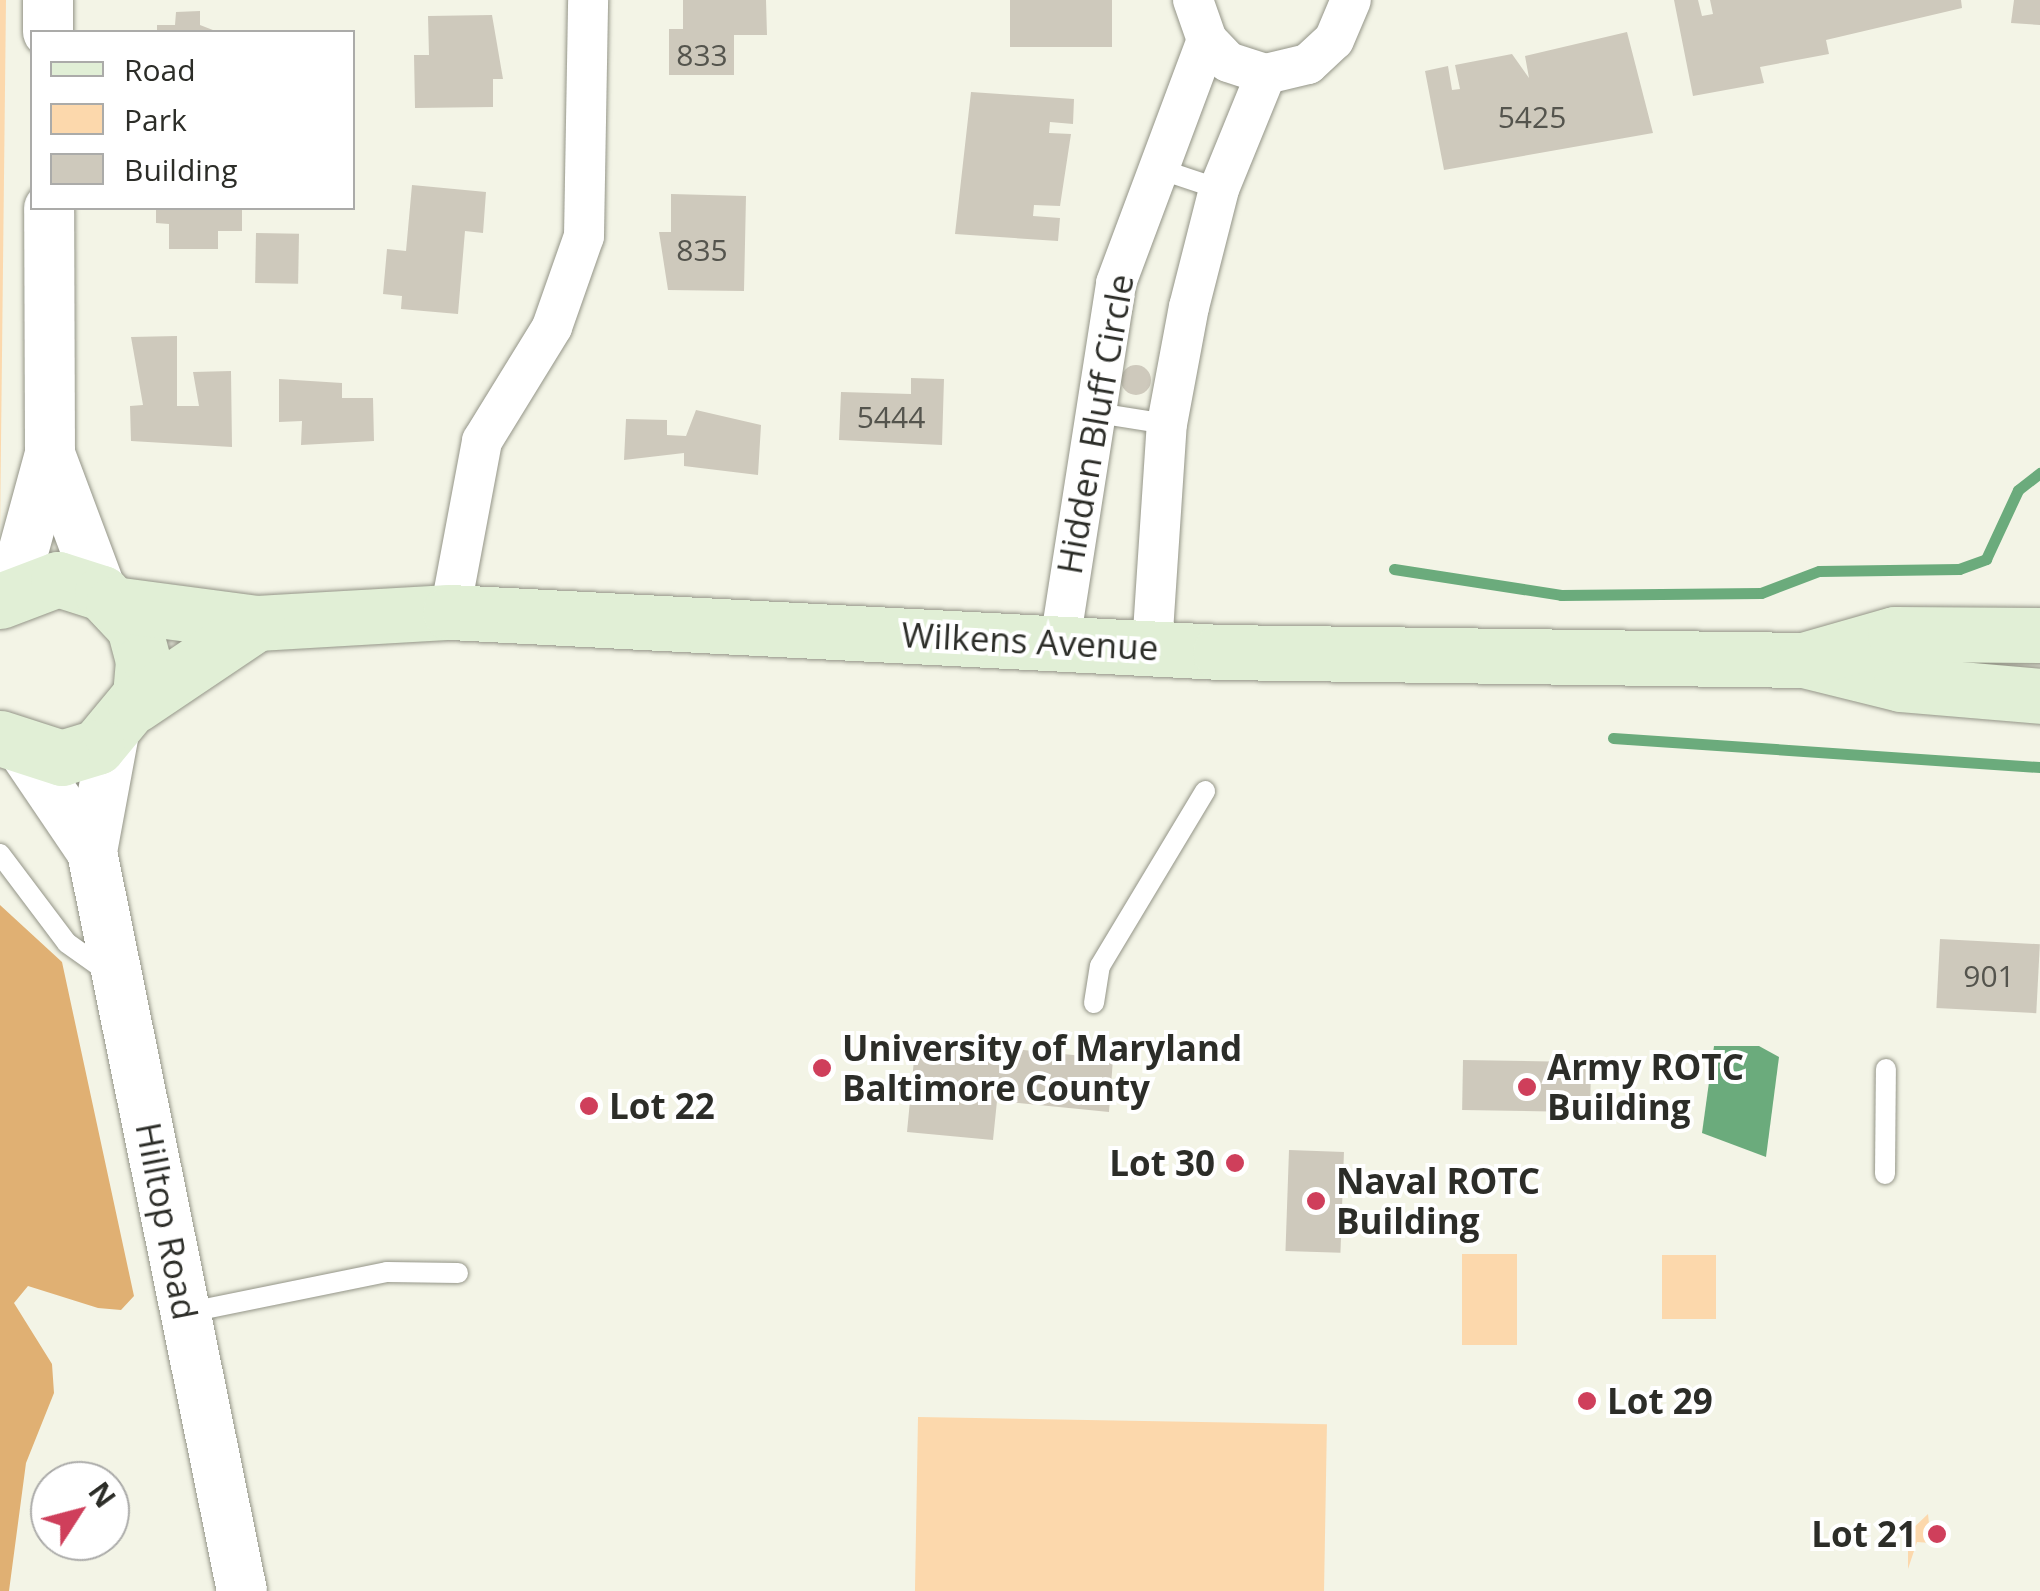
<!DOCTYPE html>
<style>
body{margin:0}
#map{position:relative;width:2040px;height:1591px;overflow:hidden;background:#f3f4e6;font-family:"Open Sans",sans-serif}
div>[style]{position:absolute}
.green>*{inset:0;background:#fcd8ac;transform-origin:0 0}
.forest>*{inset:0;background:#e0b073}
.water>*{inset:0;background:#6bab7c}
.stream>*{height:11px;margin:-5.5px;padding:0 5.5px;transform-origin:5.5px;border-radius:5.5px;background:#6bab7c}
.building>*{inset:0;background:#cec9bc;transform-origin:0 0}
.round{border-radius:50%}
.roads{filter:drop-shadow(0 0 2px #949588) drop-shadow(0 0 2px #949588)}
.service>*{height:20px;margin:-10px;padding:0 10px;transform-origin:10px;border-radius:10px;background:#fff}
.minor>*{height:40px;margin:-20px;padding:0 20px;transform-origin:20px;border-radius:20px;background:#fff}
.tertiary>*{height:50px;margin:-25px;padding:0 25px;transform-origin:25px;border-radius:25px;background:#fff}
.secondary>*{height:55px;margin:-27.5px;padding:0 27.5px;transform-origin:27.5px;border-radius:27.5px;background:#e1efd6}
.dots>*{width:28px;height:28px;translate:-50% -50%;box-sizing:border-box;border:5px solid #fff;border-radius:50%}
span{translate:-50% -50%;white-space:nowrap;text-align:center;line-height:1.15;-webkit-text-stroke:8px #fff;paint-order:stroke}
.number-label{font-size:30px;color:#54544d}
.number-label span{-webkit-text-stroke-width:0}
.street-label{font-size:35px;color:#2c2d28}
.poi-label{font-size:35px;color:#2c2d28;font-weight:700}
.left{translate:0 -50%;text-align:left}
.right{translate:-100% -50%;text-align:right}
.legend{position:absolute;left:30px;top:30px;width:325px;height:180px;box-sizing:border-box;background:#fff;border:2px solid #ababa9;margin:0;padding:12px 18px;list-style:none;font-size:30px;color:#2c2d28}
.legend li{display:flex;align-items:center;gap:20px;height:50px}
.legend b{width:50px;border:2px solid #ababa9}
.north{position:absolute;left:30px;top:1461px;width:100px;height:100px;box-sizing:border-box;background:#fff;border:2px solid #ababa9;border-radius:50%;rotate:54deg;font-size:28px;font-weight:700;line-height:40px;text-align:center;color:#2c2d28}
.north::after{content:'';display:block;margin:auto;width:35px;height:45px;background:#cf3f5b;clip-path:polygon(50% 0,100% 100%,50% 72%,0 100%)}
</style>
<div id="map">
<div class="green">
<i style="clip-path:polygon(0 0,6px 0,0 532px)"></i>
<i style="left:1462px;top:1254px;width:55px;height:91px"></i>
<i style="left:1662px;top:1255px;width:54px;height:64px"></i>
<i style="left:918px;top:1417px;width:409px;height:174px;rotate:1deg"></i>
<i style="clip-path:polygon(1928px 1514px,1931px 1543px,1917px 1542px,1908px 1569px,1908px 1533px)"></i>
</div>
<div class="forest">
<i style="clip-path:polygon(0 905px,62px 962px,134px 1296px,121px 1310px,98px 1308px,28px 1286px,14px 1303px,52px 1364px,54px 1393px,26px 1463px,9px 1591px,0 1591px)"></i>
</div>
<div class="water">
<i style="clip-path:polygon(1714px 1046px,1759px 1046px,1779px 1057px,1766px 1157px,1702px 1133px)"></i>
</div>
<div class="stream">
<i style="left:1394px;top:569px;width:169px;rotate:8.8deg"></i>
<i style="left:1561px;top:595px;width:200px;rotate:-0.6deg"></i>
<i style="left:1761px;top:593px;width:62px;rotate:-20.8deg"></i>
<i style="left:1819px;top:571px;width:140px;rotate:-0.8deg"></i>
<i style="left:1959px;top:569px;width:29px;rotate:-20deg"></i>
<i style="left:1986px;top:559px;width:76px;rotate:-65.1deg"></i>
<i style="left:2018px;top:490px;width:28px;rotate:-38deg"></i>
<i style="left:1613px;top:738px;width:428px;rotate:3.9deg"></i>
</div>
<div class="building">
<i style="clip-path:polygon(683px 0,766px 0,767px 35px,734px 35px,734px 75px,669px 75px,669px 29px,683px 29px)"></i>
<i style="left:1010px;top:0;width:102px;height:47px"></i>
<i style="clip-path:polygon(1674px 0,1698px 0,1702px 16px,1713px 14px,1710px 0,1961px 0,1962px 8px,1826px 40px,1829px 54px,1760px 67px,1764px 83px,1693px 96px)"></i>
<i style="clip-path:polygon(2014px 0,2040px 0,2040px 25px,2011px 23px)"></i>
<i style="clip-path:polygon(200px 11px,200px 25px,218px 32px,157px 32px,157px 25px,175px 25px,176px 12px)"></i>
<i style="clip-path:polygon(492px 15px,503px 79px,493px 79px,493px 107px,415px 108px,414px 55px,429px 55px,428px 16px)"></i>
<i style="clip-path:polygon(1627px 32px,1653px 133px,1444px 170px,1425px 71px,1448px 66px,1452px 90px,1460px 89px,1455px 65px,1512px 54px,1529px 78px,1525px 56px)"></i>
<i style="clip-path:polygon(971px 92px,1074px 99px,1073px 124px,1050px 122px,1049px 133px,1071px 134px,1060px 206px,1034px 205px,1033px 216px,1060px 218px,1058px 241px,955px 234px)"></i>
<i style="clip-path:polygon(412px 185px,486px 192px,483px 233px,465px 231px,458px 314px,401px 309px,402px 296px,383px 294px,387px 249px,406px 251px)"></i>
<i style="clip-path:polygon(671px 194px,746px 196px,744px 291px,668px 290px,659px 232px,671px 232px)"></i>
<i style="clip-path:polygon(156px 208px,242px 208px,242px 231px,218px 231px,218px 249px,169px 249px,169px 224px,156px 223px)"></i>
<i style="left:256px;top:233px;width:43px;height:50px;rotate:1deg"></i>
<i style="clip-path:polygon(177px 336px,177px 406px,199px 406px,193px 372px,231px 371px,232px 447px,131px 441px,130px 406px,143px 405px,131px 337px)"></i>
<i class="round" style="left:1121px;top:365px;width:30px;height:30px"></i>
<i style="clip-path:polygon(911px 378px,944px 379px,942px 445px,839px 440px,841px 392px,911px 394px)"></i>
<i style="clip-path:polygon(279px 379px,342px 383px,342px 398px,373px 398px,374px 441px,301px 445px,302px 421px,279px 422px)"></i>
<i style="clip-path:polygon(696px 410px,761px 425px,758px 475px,684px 466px,684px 453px,624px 460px,626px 419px,667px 420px,667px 435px,686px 436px)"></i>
<i style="left:1940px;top:939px;width:100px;height:69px;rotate:3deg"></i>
<i style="clip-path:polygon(916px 1039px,1113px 1059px,1109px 1112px,997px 1101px,993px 1140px,907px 1132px)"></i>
<i style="left:1463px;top:1060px;width:128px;height:50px;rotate:1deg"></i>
<i style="left:1289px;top:1150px;width:55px;height:101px;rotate:2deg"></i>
</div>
<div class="roads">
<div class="service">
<i style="left:1156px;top:168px;width:66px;rotate:18.4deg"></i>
<i style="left:1091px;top:412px;width:77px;rotate:9deg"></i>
<i style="left:0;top:854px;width:111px;rotate:53deg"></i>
<i style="left:67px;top:943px;width:52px;rotate:35.5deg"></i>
<i style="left:1094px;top:1003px;width:37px;rotate:-81deg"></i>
<i style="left:1100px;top:966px;width:204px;rotate:-59deg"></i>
<i style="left:1885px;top:1174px;width:105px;rotate:-89.5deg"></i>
<i style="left:185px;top:1313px;width:206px;rotate:-11.5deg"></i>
<i style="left:387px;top:1272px;width:71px;rotate:0.8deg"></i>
</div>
<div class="minor">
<i style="left:1193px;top:0;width:42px;rotate:70.7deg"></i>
<i style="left:1207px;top:40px;width:30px;rotate:46deg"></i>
<i style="left:1228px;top:62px;width:40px;rotate:18deg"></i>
<i style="left:1266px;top:74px;width:43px;rotate:-13.4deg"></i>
<i style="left:1308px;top:64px;width:35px;rotate:-43deg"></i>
<i style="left:1334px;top:40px;width:43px;rotate:-67deg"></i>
<i style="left:450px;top:612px;width:174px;rotate:-79.4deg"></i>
<i style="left:482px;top:441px;width:134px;rotate:-58.4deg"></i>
<i style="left:552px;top:327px;width:96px;rotate:-70.6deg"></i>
<i style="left:584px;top:236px;width:236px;rotate:-89deg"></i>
<i style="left:1060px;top:642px;width:363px;rotate:-81.1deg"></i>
<i style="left:1116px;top:283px;width:259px;rotate:-69.5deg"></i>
<i style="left:1152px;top:647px;width:224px;rotate:-86.2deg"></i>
<i style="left:1167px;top:424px;width:119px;rotate:-79.4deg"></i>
<i style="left:1189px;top:307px;width:122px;rotate:-75.7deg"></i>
<i style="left:1219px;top:189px;width:124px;rotate:-67.8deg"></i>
</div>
<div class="tertiary">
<i style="left:48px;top:0;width:32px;rotate:90deg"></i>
<i style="left:50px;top:454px;width:148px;rotate:69.5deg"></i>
<i style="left:13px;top:589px;width:140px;rotate:-74.7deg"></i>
<i style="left:50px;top:454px;width:246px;rotate:-90.2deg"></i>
<i style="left:114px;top:733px;width:121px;rotate:100.5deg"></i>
<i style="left:92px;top:852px;width:754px;rotate:78.53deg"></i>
<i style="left:25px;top:753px;width:120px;rotate:55.9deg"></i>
</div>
<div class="secondary">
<i style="left:0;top:601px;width:62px;rotate:-20.8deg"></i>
<i style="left:58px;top:579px;width:46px;rotate:17.7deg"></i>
<i style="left:102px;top:593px;width:47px;rotate:46.7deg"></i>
<i style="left:134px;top:627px;width:35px;rotate:75deg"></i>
<i style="left:143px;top:661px;width:34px;rotate:95deg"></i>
<i style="left:140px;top:695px;width:67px;rotate:129.6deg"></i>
<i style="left:97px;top:747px;width:37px;rotate:163deg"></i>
<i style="left:62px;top:758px;width:65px;rotate:-162.1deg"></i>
<i style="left:113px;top:604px;width:145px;rotate:7.5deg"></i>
<i style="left:257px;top:623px;width:193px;rotate:-3.3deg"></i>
<i style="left:450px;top:612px;width:771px;rotate:2.97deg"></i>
<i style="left:1220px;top:652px;width:584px;rotate:0.78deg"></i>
<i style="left:1804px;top:660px;width:100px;rotate:13.9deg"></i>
<i style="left:1901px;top:684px;width:140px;rotate:4.9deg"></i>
<i style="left:1807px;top:659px;width:91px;rotate:-15.9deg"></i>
<i style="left:1895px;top:634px;width:145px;rotate:0.4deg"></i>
<i style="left:135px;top:705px;width:147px;rotate:-33.9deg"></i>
</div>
</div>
<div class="dots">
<i style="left:822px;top:1068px;background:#cf3f5b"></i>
<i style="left:1527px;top:1087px;background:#cf3f5b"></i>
<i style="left:589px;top:1106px;background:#cf3f5b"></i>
<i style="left:1235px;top:1163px;background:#cf3f5b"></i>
<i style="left:1316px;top:1201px;background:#cf3f5b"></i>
<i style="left:1587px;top:1401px;background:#cf3f5b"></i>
<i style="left:1937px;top:1534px;background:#cf3f5b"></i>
</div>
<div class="number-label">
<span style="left:702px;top:55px">833</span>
<span style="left:1532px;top:117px">5425</span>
<span style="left:702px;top:250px">835</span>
<span style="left:891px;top:417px">5444</span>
<span style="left:1989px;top:976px">901</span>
</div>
<div class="street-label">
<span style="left:1095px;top:424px;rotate:-80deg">Hidden Bluff Circle</span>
<span style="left:1030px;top:641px;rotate:3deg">Wilkens Avenue</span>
<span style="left:167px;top:1221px;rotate:79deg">Hilltop Road</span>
</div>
<div class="poi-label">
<span class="left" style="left:842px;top:1068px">University of Maryland<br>Baltimore County</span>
<span class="left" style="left:1547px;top:1087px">Army ROTC<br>Building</span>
<span class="left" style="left:609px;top:1106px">Lot 22</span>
<span class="right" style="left:1215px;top:1163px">Lot 30</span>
<span class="left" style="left:1336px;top:1201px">Naval ROTC<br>Building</span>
<span class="left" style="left:1607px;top:1401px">Lot 29</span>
<span class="right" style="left:1917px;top:1534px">Lot 21</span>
</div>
<ul class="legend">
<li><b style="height:12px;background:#e1efd6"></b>Road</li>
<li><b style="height:28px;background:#fcd8ac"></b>Park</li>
<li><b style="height:28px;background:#cec9bc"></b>Building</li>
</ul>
<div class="north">N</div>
</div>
